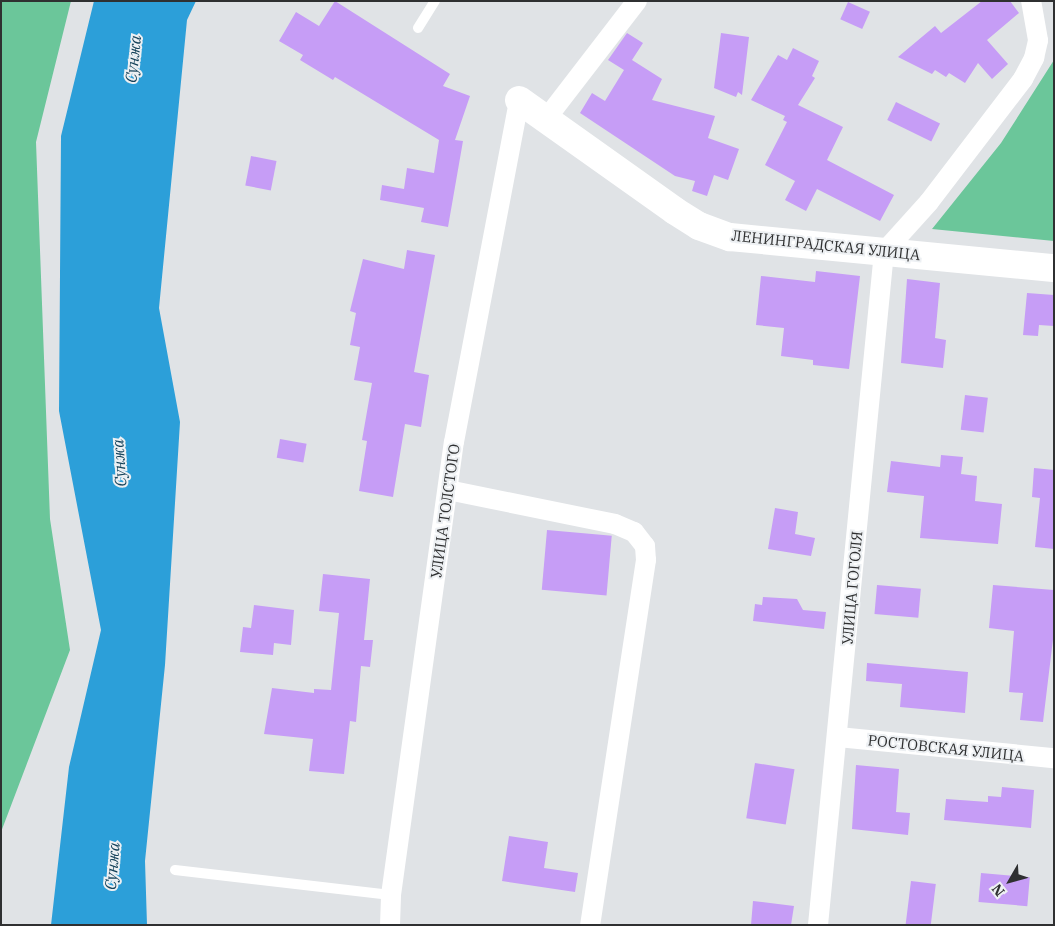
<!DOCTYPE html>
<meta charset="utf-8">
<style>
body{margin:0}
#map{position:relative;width:1055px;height:926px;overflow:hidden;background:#e0e3e6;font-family:"IBM Plex Serif",serif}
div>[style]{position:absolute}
.green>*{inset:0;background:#6bc69a}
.water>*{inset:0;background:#2c9fd9}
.building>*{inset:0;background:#c69df6;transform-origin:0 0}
.lane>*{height:10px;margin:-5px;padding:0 5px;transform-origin:5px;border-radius:5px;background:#fff}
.street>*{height:20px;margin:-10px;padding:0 10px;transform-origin:10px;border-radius:10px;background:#fff}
.secondary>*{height:28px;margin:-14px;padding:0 14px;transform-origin:14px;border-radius:14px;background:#fff}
span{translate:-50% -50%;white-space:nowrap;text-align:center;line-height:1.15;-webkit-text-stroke:4px #edf0f3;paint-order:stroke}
.street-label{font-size:15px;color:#2f3031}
.water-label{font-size:16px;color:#15425a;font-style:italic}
.frame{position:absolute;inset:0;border:2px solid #2f3031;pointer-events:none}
.north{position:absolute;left:985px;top:856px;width:50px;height:50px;-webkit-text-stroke:4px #edf0f3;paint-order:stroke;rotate:232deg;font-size:14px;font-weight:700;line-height:20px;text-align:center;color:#2f3031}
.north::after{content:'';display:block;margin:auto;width:18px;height:22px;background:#2f3031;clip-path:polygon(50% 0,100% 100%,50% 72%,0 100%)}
</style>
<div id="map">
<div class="green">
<i style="clip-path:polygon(1px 1px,71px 1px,36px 142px,50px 519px,70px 650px,1px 832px)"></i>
<i style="clip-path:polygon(1054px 60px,1054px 241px,932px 229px,1001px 143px)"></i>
</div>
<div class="water">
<i style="clip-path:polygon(94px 1px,196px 1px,187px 20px,159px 308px,180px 422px,165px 665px,145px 861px,147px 925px,51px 925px,69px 767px,101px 630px,59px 411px,61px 136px)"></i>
</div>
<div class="building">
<i style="clip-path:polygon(335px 1px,450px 74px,443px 86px,470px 96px,455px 140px,463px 141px,448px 227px,421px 222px,424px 208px,380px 200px,382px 185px,404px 189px,407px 168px,434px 173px,439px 140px,335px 77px,333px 80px,300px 60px,303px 55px,279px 41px,296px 12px,319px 26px)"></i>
<i style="clip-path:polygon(982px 1px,1010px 1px,1019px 13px,987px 40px,1008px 64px,992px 79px,978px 63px,965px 83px,949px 73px,946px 77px,935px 70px,932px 74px,898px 57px,935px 26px,941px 33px)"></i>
<i style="left:848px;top:2px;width:24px;height:19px;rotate:24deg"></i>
<i style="clip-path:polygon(627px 33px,643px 43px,632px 60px,662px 79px,652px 100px,715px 116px,708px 138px,739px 149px,728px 180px,714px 175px,707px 196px,692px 191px,695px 181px,675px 176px,580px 113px,592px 93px,605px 101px,624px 70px,608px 60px)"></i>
<i style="clip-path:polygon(721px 33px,749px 37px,742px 95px,738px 92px,736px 97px,714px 88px)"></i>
<i style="clip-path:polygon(793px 48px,819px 61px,812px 76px,815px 78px,798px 105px,843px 127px,827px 160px,894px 195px,880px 221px,817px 189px,806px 211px,785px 200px,795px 181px,765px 165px,787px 122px,783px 120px,785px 116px,751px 100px,778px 55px,787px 60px)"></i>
<i style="left:896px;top:102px;width:49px;height:20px;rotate:26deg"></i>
<i style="left:251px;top:156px;width:26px;height:30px;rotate:11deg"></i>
<i style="clip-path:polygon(407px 250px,435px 255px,414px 372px,429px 375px,421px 427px,405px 424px,393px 497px,359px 491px,367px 441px,362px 440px,372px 383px,354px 380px,360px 347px,350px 345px,356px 313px,350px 311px,363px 259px,404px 269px)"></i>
<i style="clip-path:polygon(816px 271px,860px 276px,849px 369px,813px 365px,813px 360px,781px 356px,784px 328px,756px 325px,761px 276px,815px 282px)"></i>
<i style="clip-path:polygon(907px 279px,940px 283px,935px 338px,946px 340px,943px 368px,901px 363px)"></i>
<i style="clip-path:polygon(1027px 293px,1054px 295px,1054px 326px,1039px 325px,1038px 336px,1023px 335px)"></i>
<i style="left:965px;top:395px;width:23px;height:35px;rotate:7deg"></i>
<i style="left:280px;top:439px;width:27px;height:19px;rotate:10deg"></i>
<i style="clip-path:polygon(941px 455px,963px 457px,961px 474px,977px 476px,975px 501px,1002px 504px,998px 544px,920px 538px,924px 496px,887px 492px,891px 461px,940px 467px)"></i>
<i style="clip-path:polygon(1034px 468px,1054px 470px,1054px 549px,1035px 547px,1040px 498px,1032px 497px)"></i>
<i style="clip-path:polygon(775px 508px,798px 512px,795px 534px,815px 538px,811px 556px,768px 549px)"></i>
<i style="left:547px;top:530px;width:65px;height:60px;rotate:5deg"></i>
<i style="clip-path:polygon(323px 574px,370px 579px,364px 640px,373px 640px,370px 667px,361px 666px,356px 722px,350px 721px,344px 774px,309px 771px,313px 739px,264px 734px,272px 688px,314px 693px,314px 689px,331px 690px,339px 613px,319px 611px)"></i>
<i style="left:877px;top:585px;width:44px;height:29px;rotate:5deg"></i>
<i style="clip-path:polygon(993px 585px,1054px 590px,1054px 631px,1043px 722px,1020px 720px,1023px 693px,1009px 692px,1014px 631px,989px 628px)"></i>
<i style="clip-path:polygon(763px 597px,797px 599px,803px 610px,826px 612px,824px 629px,753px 621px,755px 604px,762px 605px)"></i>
<i style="clip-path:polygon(254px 605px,294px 610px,291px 645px,274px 643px,273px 655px,240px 652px,243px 627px,251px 628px)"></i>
<i style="clip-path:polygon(867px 663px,968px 672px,965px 713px,900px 707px,902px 684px,866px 681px)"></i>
<i style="left:755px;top:763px;width:40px;height:56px;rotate:9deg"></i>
<i style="clip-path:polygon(856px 765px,899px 769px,896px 812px,910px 813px,908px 835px,852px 829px)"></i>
<i style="clip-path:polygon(1002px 787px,1034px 790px,1031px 828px,944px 820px,946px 799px,988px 802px,988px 796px,1001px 797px)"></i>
<i style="clip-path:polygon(509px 836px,548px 842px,544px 868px,578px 873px,575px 892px,502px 881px)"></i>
<i style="left:981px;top:873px;width:49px;height:29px;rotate:5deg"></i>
<i style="left:911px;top:881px;width:25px;height:44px;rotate:7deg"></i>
<i style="clip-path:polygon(753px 901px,794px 906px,791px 925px,751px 925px)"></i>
</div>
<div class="lane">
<i style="left:418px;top:28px;width:32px;rotate:-58deg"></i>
<i style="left:175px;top:870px;width:217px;rotate:6.6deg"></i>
</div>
<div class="street">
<i style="left:546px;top:119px;width:149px;rotate:-52.4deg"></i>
<i style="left:448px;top:490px;width:170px;rotate:11.5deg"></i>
<i style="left:615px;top:524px;width:21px;rotate:23deg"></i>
<i style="left:634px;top:532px;width:18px;rotate:52deg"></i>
<i style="left:645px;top:546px;width:14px;rotate:86deg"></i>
<i style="left:646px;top:560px;width:369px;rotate:98.7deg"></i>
<i style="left:838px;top:737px;width:217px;rotate:5.6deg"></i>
<i style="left:390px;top:925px;width:30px;rotate:-88deg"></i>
<i style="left:391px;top:895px;width:457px;rotate:-82.1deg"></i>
<i style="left:454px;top:442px;width:348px;rotate:-79.2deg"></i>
<i style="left:818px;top:925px;width:676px;rotate:-84.4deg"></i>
<i style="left:884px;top:252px;width:67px;rotate:-48deg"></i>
<i style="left:929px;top:202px;width:155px;rotate:-52.6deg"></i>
<i style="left:1023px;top:79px;width:24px;rotate:-62deg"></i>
<i style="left:1034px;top:58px;width:18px;rotate:-77deg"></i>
<i style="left:1038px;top:40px;width:40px;rotate:-100deg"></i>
</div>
<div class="secondary">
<i style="left:519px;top:100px;width:191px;rotate:35.4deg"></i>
<i style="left:675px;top:211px;width:28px;rotate:32deg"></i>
<i style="left:699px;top:226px;width:33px;rotate:20deg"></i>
<i style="left:730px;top:237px;width:325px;rotate:5.5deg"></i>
</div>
<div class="street-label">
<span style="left:826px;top:245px;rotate:6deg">ЛЕНИНГРАДСКАЯ УЛИЦА</span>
<span style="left:445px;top:511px;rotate:-82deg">УЛИЦА ТОЛСТОГО</span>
<span style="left:852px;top:588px;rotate:-85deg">УЛИЦА ГОГОЛЯ</span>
<span style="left:946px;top:748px;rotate:6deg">РОСТОВСКАЯ УЛИЦА</span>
</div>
<div class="water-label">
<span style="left:133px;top:59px;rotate:-84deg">Сунжа</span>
<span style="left:119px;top:463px;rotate:-94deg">Сунжа</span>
<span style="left:112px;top:866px;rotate:-85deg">Сунжа</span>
</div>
<div class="frame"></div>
<div class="north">N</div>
</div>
